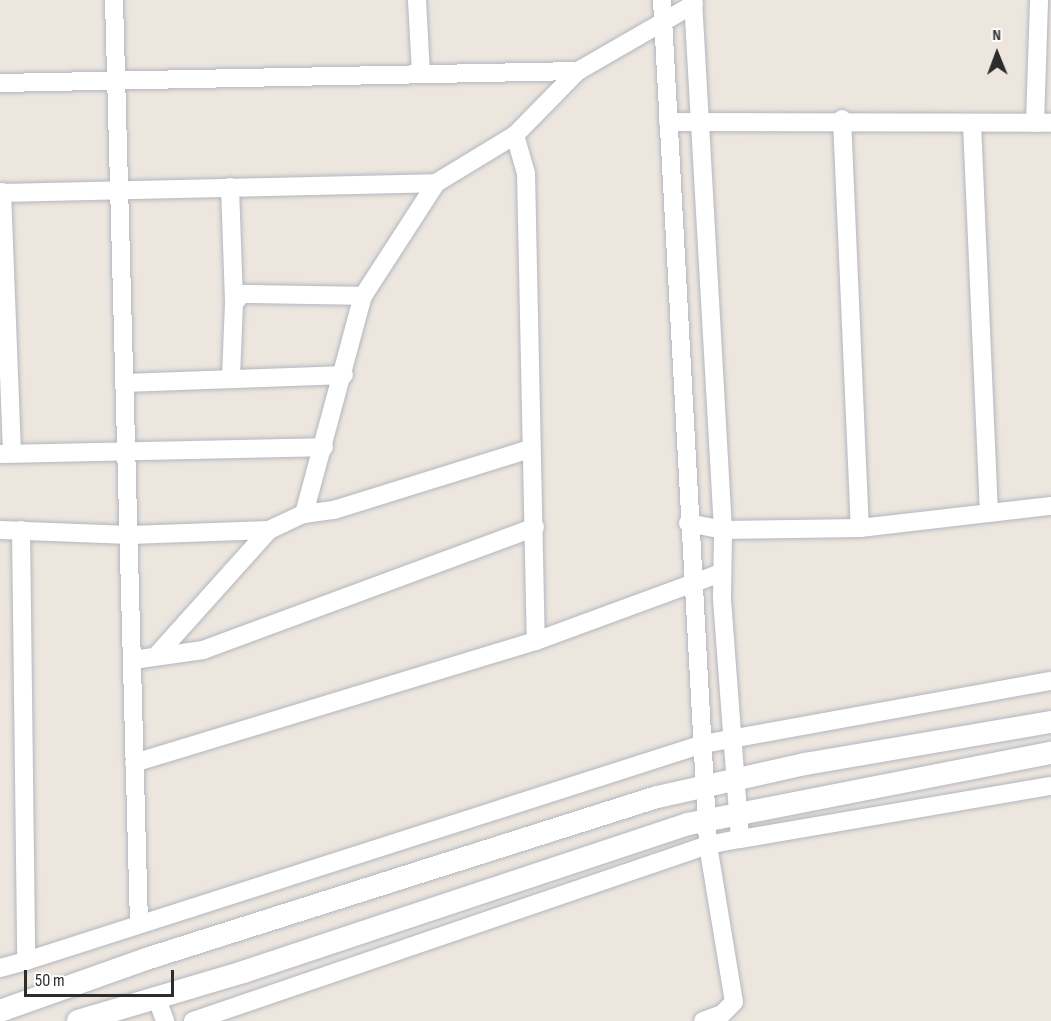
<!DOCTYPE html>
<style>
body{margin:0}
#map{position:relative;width:1051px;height:1021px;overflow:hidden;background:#ede6df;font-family:"Sofia Sans Condensed",sans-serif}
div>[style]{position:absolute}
.roads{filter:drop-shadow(0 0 2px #b2b6bf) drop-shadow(0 0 2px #b2b6bf)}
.minor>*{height:18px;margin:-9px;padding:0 9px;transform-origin:9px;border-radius:9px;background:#fff}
.tertiary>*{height:22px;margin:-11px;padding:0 11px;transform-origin:11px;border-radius:11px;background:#fff}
span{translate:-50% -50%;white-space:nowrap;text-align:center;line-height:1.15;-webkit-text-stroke:5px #fff;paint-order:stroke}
.north{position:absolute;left:967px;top:24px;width:60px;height:60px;-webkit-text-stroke:4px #fff;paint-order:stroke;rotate:359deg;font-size:16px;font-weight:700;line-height:24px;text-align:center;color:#2c2c2c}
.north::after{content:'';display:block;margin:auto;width:21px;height:27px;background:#2c2c2c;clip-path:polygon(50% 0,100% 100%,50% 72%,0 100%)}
.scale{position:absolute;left:24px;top:970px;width:150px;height:27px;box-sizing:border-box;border:3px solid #2c2c2c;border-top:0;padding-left:8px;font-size:18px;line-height:21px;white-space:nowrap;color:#2c2c2c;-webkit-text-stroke:4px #fff;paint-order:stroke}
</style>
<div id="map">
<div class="roads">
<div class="minor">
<i style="left:114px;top:0;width:924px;rotate:88.45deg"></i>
<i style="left:417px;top:0;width:73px;rotate:86.9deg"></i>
<i style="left:662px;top:0;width:846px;rotate:86.88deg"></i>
<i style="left:708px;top:845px;width:33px;rotate:-11deg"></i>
<i style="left:740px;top:839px;width:243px;rotate:-94.3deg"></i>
<i style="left:722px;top:597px;width:67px;rotate:-89.1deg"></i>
<i style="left:723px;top:530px;width:531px;rotate:-93.24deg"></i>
<i style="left:0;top:83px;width:578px;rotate:-1.19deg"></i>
<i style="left:842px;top:119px;width:409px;rotate:87.5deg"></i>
<i style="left:668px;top:122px;width:383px;rotate:0.1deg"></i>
<i style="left:1035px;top:123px;width:123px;rotate:-88.1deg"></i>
<i style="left:972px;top:124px;width:386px;rotate:87.5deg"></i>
<i style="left:515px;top:135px;width:40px;rotate:74deg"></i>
<i style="left:526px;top:173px;width:468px;rotate:88.8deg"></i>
<i style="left:230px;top:187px;width:116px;rotate:88deg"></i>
<i style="left:2px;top:192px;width:261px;rotate:87.8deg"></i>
<i style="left:0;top:193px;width:436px;rotate:-1.3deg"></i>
<i style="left:231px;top:377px;width:74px;rotate:-87.7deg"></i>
<i style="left:234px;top:303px;width:12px;rotate:-48deg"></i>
<i style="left:242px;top:294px;width:121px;rotate:0.9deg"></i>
<i style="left:126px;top:383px;width:218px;rotate:-2.1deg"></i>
<i style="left:0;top:454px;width:324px;rotate:-1.2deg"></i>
<i style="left:304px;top:514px;width:226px;rotate:-74.9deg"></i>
<i style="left:363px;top:296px;width:135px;rotate:-57.1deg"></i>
<i style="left:436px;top:183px;width:92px;rotate:-31.3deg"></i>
<i style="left:515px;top:135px;width:90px;rotate:-45.5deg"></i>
<i style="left:578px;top:71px;width:134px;rotate:-30deg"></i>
<i style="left:688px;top:523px;width:36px;rotate:11deg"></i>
<i style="left:723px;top:530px;width:137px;rotate:-0.8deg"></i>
<i style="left:860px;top:528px;width:192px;rotate:-6.6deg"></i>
<i style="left:0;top:530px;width:130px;rotate:2.2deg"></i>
<i style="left:130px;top:535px;width:139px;rotate:-2.1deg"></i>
<i style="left:269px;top:530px;width:38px;rotate:-25deg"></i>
<i style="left:304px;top:514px;width:30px;rotate:-8deg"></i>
<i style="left:334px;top:510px;width:205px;rotate:-17.3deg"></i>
<i style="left:21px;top:530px;width:431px;rotate:89.3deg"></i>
<i style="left:26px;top:961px;width:711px;rotate:-17.77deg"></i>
<i style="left:703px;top:744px;width:354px;rotate:-10.3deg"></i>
<i style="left:156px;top:656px;width:169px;rotate:-48.1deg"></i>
<i style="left:133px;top:660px;width:71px;rotate:-8.1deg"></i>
<i style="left:203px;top:650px;width:354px;rotate:-20.3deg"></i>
<i style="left:134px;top:763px;width:420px;rotate:-16.9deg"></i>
<i style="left:536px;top:641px;width:197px;rotate:-20.2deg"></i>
<i style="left:740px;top:839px;width:315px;rotate:-9.7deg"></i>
<i style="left:0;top:968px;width:27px;rotate:-15deg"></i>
<i style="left:156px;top:996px;width:27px;rotate:70deg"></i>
<i style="left:193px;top:1021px;width:544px;rotate:-18.87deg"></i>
<i style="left:708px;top:845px;width:159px;rotate:80.6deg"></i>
<i style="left:734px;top:1002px;width:17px;rotate:135deg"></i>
<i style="left:722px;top:1014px;width:20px;rotate:160deg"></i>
</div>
<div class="tertiary">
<i style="left:0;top:1011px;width:155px;rotate:-19.6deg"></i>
<i style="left:146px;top:959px;width:536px;rotate:-17.59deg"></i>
<i style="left:657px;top:797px;width:152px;rotate:-12.6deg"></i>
<i style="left:805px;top:764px;width:250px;rotate:-9.7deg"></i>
<i style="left:78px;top:1021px;width:172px;rotate:-16.5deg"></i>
<i style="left:243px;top:972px;width:469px;rotate:-18.4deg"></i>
<i style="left:688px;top:824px;width:370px;rotate:-11.1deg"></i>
</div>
</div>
<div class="north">N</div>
<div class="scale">50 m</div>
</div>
